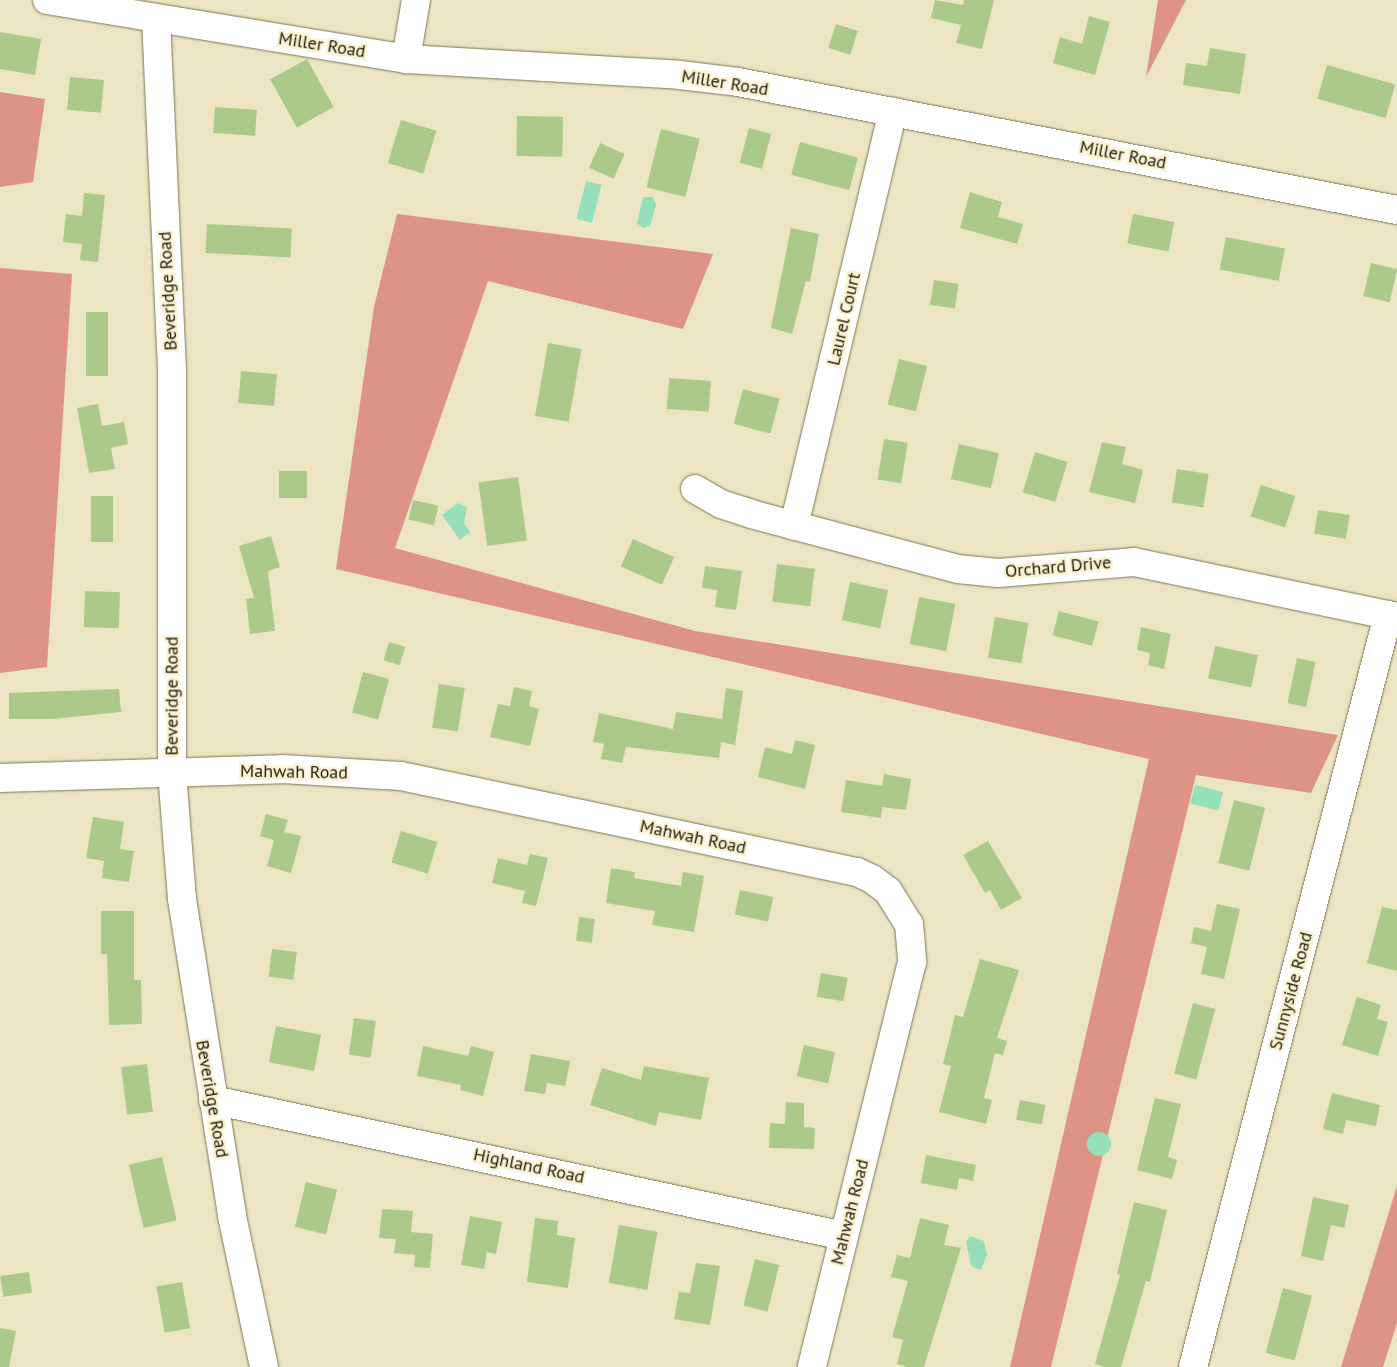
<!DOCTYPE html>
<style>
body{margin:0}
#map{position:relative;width:1397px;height:1367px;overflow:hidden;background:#ece5c3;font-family:"PT Sans",sans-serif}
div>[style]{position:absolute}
.forest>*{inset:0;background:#dd9485}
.water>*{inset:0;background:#95e0ba;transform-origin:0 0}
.round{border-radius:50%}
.building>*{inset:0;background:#abca8a;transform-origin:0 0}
.roads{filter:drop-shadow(0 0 1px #7c7556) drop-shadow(0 0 1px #7c7556)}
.minor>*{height:28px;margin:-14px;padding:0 14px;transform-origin:14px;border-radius:14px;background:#fff}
span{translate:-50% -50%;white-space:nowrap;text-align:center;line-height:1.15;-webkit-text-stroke:5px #faf2d0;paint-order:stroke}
.street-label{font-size:18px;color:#1f1c10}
</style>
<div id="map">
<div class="forest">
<i style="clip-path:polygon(1158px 0,1186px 0,1146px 77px)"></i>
<i style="clip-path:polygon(0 92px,45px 99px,33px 182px,0 187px)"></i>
<i style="clip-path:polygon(397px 214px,713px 254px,683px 329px,488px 281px,395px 548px,695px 631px,1338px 735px,1311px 793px,1196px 775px,1051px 1367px,1010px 1367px,1149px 759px,336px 569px,374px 307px)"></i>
<i style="clip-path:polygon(0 268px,72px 274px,47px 667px,0 673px)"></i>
<i style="clip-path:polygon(1397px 1186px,1397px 1323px,1383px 1367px,1341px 1367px)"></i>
</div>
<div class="water">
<i style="left:586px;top:181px;width:16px;height:39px;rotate:14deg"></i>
<i style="clip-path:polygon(643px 197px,653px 197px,656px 205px,650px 226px,643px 228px,637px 223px)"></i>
<i style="clip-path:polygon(458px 503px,467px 507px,464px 523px,470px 532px,460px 540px,442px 515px)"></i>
<i style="left:1195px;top:785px;width:29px;height:19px;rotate:14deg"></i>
<i class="round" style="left:1087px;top:1132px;width:24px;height:24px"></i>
<i style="clip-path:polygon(970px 1236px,984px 1241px,987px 1254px,981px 1270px,971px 1266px,966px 1242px)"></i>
</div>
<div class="building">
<i style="clip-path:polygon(935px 0,963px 5px,964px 0,994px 0,982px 49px,956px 43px,961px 25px,931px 18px)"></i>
<i style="clip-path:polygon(1089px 16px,1110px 22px,1095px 75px,1053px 63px,1060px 37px,1082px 44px)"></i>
<i style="left:836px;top:24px;width:23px;height:25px;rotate:18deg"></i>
<i style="clip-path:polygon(0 32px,41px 39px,35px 75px,0 69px)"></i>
<i style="clip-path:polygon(1210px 48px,1246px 54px,1240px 94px,1183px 85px,1186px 63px,1207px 66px)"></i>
<i style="left:307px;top:59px;width:55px;height:42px;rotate:61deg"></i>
<i style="left:1327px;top:65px;width:71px;height:35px;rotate:16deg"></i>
<i style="left:70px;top:77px;width:34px;height:33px;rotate:5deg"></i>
<i style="left:215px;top:107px;width:42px;height:26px;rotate:4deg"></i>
<i style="left:517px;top:116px;width:46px;height:40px;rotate:1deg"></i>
<i style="left:401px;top:120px;width:37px;height:45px;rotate:17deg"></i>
<i style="left:749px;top:128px;width:23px;height:36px;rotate:15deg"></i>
<i style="left:661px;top:129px;width:40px;height:60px;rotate:14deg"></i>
<i style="left:800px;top:142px;width:60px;height:34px;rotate:15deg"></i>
<i style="left:600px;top:143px;width:27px;height:27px;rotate:24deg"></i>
<i style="clip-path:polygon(970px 192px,1002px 202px,998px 217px,1023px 224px,1017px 244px,960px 228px)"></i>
<i style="clip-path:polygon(84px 193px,105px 195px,98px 262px,80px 260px,82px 244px,63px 242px,66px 214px,82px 216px)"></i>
<i style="left:1133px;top:214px;width:42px;height:30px;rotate:11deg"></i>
<i style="left:207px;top:224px;width:85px;height:29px;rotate:3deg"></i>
<i style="clip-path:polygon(791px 228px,819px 234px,810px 282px,806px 281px,792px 334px,771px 328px)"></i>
<i style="left:1226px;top:237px;width:60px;height:33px;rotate:11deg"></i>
<i style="left:1371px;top:263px;width:27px;height:34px;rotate:13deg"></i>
<i style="left:934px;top:280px;width:25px;height:25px;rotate:9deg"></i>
<i style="left:86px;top:312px;width:22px;height:64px"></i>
<i style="left:548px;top:343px;width:34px;height:74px;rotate:10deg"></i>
<i style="left:899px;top:359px;width:29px;height:47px;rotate:14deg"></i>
<i style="left:241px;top:371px;width:36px;height:32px;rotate:5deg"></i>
<i style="left:669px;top:378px;width:42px;height:31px;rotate:4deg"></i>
<i style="left:743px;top:389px;width:38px;height:36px;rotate:15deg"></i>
<i style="clip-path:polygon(98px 404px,102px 426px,124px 422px,128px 444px,111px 448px,115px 469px,89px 473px,77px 408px)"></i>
<i style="left:884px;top:439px;width:24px;height:41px;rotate:9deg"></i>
<i style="clip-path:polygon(1102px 442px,1126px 447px,1122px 464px,1143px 470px,1135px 503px,1089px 492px)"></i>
<i style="left:959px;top:444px;width:41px;height:36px;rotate:13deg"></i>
<i style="left:1035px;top:452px;width:34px;height:42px;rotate:17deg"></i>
<i style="left:1177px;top:469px;width:32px;height:34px;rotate:9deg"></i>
<i style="left:279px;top:471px;width:28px;height:27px"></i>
<i style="left:518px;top:477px;width:64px;height:40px;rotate:82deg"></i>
<i style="left:1261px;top:485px;width:36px;height:33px;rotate:18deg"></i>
<i style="left:91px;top:496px;width:22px;height:46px"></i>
<i style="left:413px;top:500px;width:26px;height:20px;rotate:13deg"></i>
<i style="left:1318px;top:510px;width:32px;height:24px;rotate:9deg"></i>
<i style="clip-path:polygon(271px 536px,280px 567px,268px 571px,275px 631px,250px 634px,246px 599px,254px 598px,239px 546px)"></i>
<i style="left:633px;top:539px;width:45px;height:30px;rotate:24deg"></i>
<i style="left:777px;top:564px;width:38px;height:38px;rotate:7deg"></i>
<i style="clip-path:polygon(705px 566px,742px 571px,736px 610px,715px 607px,717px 590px,702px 588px)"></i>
<i style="left:850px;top:582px;width:39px;height:39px;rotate:12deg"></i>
<i style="left:85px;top:591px;width:35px;height:36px;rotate:2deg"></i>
<i style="left:919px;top:597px;width:37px;height:48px;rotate:11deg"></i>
<i style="left:1059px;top:611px;width:41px;height:25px;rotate:15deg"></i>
<i style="left:995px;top:617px;width:34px;height:41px;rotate:10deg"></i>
<i style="clip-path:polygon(1141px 627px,1171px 634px,1164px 669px,1148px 665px,1150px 653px,1137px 650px)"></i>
<i style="left:389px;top:642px;width:17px;height:19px;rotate:17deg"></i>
<i style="left:1215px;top:646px;width:44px;height:33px;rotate:12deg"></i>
<i style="left:1297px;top:658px;width:19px;height:46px;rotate:12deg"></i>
<i style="left:363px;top:672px;width:27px;height:42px;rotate:15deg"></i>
<i style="left:439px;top:684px;width:26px;height:44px;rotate:9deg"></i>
<i style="clip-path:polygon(514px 687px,532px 691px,529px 706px,539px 709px,530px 746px,490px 737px,498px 704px,510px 706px)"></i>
<i style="clip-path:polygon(726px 688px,743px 691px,735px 745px,721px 742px,719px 758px,626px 747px,622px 763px,601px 759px,604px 744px,593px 742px,599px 713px,673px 729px,676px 712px,722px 719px)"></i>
<i style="clip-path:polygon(119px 689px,121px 712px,52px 719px,9px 719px,9px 693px)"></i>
<i style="clip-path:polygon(795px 740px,815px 745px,805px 789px,758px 777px,765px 747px,792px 754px)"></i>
<i style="clip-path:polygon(884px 774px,911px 779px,906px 810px,882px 807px,881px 818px,841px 812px,846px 780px,882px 786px)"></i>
<i style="left:1234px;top:800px;width:32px;height:65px;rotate:14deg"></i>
<i style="clip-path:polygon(266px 814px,288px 820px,284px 832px,301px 836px,291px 873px,267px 866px,274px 840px,260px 836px)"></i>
<i style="clip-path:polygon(93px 817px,124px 822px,120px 849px,134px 851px,129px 882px,102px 878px,104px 861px,86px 858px)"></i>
<i style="left:401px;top:831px;width:38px;height:33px;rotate:17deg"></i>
<i style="clip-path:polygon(988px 841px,1022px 898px,1001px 910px,990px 890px,985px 893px,963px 855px)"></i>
<i style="clip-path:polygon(530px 854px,548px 858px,536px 906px,522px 903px,525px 891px,492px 883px,498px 858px,527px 865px)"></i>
<i style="clip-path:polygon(611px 868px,635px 872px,634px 878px,681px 886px,683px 872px,704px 876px,694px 932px,652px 925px,655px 911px,606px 903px)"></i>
<i style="left:740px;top:890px;width:34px;height:25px;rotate:12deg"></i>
<i style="clip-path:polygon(1217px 904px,1240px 909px,1224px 979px,1201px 974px,1207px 947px,1191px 943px,1194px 927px,1211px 931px)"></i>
<i style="clip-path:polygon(1382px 907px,1397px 910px,1397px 971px,1367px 963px)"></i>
<i style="clip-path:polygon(101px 911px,134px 911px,134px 980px,141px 980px,142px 1024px,109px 1025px,107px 954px,101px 954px)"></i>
<i style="left:579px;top:917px;width:16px;height:24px;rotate:7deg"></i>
<i style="left:272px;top:949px;width:25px;height:28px;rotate:7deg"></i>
<i style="clip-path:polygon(980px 959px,1019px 970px,997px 1038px,1007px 1041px,1003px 1055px,995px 1053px,984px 1098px,992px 1100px,986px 1124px,939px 1112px,951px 1066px,943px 1064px,955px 1015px,963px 1017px)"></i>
<i style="left:821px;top:973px;width:27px;height:24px;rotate:10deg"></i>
<i style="clip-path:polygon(1357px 997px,1381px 1005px,1377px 1019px,1388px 1022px,1378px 1056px,1342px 1045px)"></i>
<i style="left:1193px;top:1003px;width:23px;height:73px;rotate:15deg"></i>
<i style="left:354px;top:1018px;width:22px;height:37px;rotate:8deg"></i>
<i style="left:276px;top:1026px;width:46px;height:37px;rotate:11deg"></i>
<i style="left:804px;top:1045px;width:32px;height:32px;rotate:13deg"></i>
<i style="clip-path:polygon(423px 1046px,468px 1056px,471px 1046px,494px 1052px,483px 1096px,460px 1090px,461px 1085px,417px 1076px)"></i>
<i style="clip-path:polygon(531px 1054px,570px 1061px,565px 1086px,547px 1083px,545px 1094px,524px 1091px)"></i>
<i style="left:147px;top:1064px;width:48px;height:26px;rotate:83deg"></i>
<i style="clip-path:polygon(644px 1066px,709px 1078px,701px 1120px,659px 1112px,656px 1126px,590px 1105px,602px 1068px,641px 1080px)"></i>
<i style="clip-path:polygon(1332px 1093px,1380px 1105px,1376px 1126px,1346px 1120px,1343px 1134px,1323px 1129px)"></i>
<i style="clip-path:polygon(1155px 1098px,1181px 1104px,1168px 1157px,1177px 1160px,1172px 1179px,1137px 1170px)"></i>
<i style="left:1020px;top:1100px;width:26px;height:20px;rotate:11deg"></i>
<i style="clip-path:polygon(786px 1102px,804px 1103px,804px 1127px,815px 1128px,814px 1149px,769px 1148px,770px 1123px,785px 1124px)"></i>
<i style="clip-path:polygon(926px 1155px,976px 1165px,973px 1181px,959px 1178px,957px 1190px,921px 1183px)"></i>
<i style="left:162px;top:1157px;width:65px;height:34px;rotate:77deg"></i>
<i style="left:306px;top:1182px;width:32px;height:46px;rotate:14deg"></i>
<i style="clip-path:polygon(1313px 1197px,1349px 1205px,1344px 1228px,1331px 1225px,1323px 1261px,1301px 1256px)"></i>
<i style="clip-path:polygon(1134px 1202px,1167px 1210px,1150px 1282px,1146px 1281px,1121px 1367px,1105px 1367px,1095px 1364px,1120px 1275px,1117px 1274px)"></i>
<i style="clip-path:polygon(382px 1209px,413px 1211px,411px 1232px,433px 1234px,430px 1268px,414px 1267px,415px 1255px,394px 1253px,396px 1239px,379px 1238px)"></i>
<i style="clip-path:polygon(470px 1216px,502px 1222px,496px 1254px,487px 1252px,484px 1269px,461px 1265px)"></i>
<i style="clip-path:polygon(535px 1218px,558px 1221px,557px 1235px,575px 1238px,568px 1288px,527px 1282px)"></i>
<i style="clip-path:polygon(920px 1218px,949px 1225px,944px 1245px,961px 1248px,924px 1367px,908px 1367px,897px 1364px,903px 1340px,892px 1337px,908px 1281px,891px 1277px,897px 1255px,910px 1258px)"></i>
<i style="left:619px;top:1225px;width:39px;height:59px;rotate:10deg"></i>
<i style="left:755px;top:1259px;width:25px;height:48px;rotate:14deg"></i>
<i style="clip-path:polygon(696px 1263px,720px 1266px,710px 1325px,674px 1319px,679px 1292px,690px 1293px)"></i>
<i style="left:29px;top:1272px;width:21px;height:29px;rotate:82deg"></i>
<i style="left:182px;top:1282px;width:47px;height:26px;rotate:80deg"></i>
<i style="left:1283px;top:1288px;width:30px;height:67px;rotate:15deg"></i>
<i style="clip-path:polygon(0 1328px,16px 1331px,9px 1367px,0 1367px)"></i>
</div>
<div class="roads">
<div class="minor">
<i style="left:47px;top:0;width:364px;rotate:9.3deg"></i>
<i style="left:406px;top:59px;width:274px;rotate:3.3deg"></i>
<i style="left:680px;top:75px;width:58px;rotate:6.9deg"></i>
<i style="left:738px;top:82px;width:671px;rotate:10.99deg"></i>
<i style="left:156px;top:18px;width:352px;rotate:87.4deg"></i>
<i style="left:172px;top:370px;width:402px;rotate:90deg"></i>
<i style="left:172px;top:772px;width:127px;rotate:85.5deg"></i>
<i style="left:182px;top:899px;width:321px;rotate:81deg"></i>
<i style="left:232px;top:1216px;width:154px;rotate:78deg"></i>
<i style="left:406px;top:59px;width:60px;rotate:-80.4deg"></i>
<i style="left:695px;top:489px;width:30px;rotate:30deg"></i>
<i style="left:721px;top:504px;width:32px;rotate:18deg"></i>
<i style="left:751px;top:514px;width:214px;rotate:14.9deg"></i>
<i style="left:958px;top:569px;width:40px;rotate:5.7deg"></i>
<i style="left:998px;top:573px;width:136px;rotate:-4.6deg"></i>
<i style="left:1134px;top:562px;width:269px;rotate:11.8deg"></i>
<i style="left:794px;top:526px;width:426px;rotate:-76.6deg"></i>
<i style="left:0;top:778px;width:282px;rotate:-1.8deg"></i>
<i style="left:282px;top:769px;width:119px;rotate:3.4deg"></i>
<i style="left:401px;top:776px;width:466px;rotate:11.9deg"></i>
<i style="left:857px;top:872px;width:17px;rotate:25deg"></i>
<i style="left:872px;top:879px;width:20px;rotate:37deg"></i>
<i style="left:888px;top:891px;width:39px;rotate:58deg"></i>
<i style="left:909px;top:924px;width:38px;rotate:85deg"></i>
<i style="left:912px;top:962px;width:417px;rotate:103.9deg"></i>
<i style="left:213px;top:1100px;width:645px;rotate:12.16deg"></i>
<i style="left:1193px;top:1367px;width:777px;rotate:-75.46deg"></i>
</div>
</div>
<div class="street-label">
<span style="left:322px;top:45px;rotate:9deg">Miller Road</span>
<span style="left:725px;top:83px;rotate:9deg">Miller Road</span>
<span style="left:1123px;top:155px;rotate:11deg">Miller Road</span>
<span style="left:168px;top:291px;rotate:-93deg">Beveridge Road</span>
<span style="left:844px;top:319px;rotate:-77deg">Laurel Court</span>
<span style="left:1058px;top:567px;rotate:-5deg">Orchard Drive</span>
<span style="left:172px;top:696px;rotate:-90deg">Beveridge Road</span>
<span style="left:294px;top:772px;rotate:1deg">Mahwah Road</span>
<span style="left:693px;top:837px;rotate:12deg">Mahwah Road</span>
<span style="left:1291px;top:991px;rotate:-75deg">Sunnyside Road</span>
<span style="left:212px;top:1099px;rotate:80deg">Beveridge Road</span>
<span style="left:529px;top:1166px;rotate:12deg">Highland Road</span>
<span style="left:850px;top:1212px;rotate:-76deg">Mahwah Road</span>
</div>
</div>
